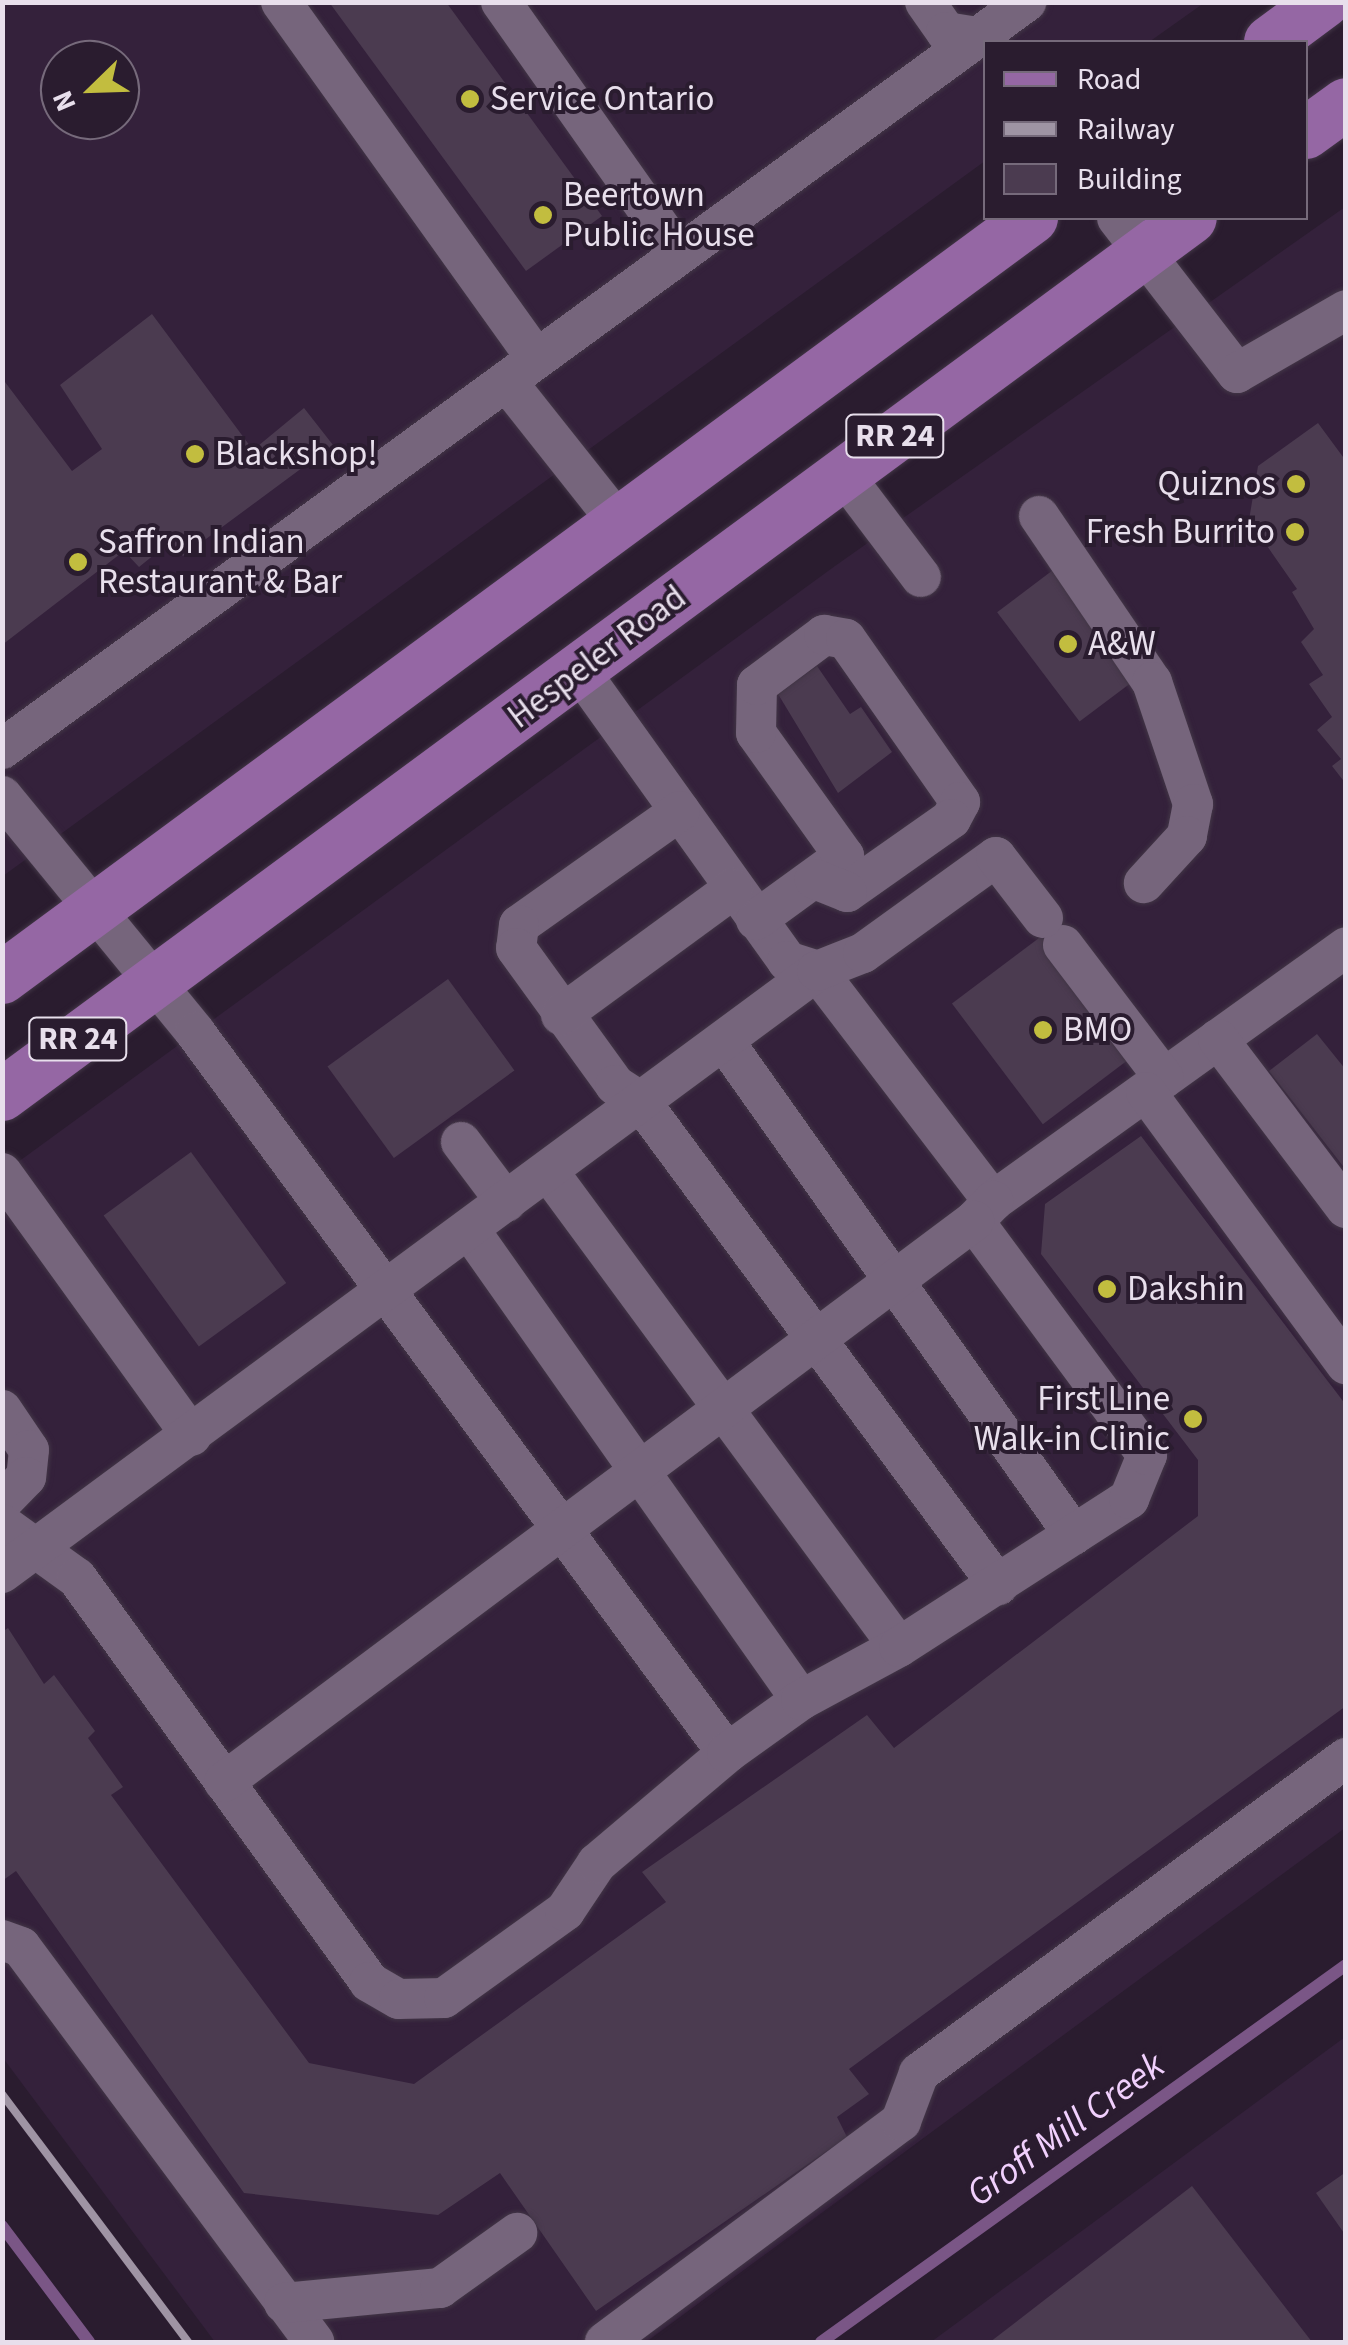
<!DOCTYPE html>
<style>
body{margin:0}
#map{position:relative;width:1348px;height:2345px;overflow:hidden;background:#2a1c2f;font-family:"Source Sans 3",sans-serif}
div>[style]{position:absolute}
.built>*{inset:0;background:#34213b}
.stream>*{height:12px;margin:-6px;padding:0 6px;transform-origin:6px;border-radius:6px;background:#7a5686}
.building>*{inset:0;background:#4b3b50;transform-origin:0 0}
.roads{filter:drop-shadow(0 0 2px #423646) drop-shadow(0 0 2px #423646)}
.minor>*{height:40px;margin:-20px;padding:0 20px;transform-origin:20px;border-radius:20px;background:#76657c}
.major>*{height:52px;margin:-26px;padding:0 26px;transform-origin:26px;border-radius:26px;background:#9567a4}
.rail>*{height:8px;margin:-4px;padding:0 4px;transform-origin:4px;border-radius:4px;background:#9f94a4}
.dots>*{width:28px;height:28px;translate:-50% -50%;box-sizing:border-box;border:5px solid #2a1c2f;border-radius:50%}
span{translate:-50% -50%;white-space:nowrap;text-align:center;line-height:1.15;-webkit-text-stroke:8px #2a1c2f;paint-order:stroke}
.shield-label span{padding:2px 8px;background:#2a1c2f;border:2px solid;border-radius:8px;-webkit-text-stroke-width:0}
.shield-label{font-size:32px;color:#e8dfec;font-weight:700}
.poi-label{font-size:35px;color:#e8dfec}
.left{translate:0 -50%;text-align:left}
.right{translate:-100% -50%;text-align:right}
.street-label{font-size:35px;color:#e8dfec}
.water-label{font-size:38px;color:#f1d0fd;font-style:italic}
.frame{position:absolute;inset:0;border:5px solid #e8dfec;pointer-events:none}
.legend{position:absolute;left:983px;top:40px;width:325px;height:180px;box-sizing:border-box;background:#2a1c2f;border:2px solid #766a7b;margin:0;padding:12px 18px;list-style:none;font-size:30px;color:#e8dfec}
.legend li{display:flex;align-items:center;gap:20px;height:50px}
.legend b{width:50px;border:2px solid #766a7b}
.north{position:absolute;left:40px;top:40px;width:100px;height:100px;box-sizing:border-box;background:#2a1c2f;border:2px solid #766a7b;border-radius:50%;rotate:247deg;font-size:28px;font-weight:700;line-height:40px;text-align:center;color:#e8dfec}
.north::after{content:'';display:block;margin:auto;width:35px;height:45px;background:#c2bd3f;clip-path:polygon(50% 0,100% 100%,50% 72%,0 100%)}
</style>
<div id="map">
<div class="built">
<i style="clip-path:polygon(evenodd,3px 3px,1204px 3px,1149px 42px,986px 42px,985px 161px,3px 876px,3px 3px,60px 60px,120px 60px,120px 120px,60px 120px,60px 60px)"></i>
<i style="clip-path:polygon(1345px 207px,1345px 1828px,646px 2342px,215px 2342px,3px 2058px,3px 1173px,835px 566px)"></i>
<i style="clip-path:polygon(1345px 2037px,1345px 2342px,931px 2342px)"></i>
</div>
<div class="stream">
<i style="left:2px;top:2226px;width:145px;rotate:53.1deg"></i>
<i style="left:821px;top:2342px;width:646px;rotate:-35.68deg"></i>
</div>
<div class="building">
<i style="clip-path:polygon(329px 2px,446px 2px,602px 216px,526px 271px)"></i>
<i style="clip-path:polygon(152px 314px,253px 450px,304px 408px,333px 445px,183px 556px,170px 542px,139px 567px,124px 551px,2px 645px,2px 378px,72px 471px,102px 449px,60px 385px)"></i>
<i style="clip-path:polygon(1318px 423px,1346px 461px,1346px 784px,1332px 766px,1341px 759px,1317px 730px,1332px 717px,1309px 684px,1323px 675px,1301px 642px,1314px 629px,1292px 592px,1297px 589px,1249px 520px,1258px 466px)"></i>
<i style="left:1057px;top:567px;width:137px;height:75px;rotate:53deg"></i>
<i style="clip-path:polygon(817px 666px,850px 714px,861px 707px,892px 752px,838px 793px,778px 694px)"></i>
<i style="left:1043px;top:935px;width:151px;height:114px;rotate:53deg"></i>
<i style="left:448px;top:979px;width:113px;height:149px;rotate:54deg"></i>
<i style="clip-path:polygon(1317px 1034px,1346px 1070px,1346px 1170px,1269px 1071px)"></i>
<i style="clip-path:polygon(1141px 1136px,1346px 1405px,1346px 1706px,849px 2069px,869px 2094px,837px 2117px,847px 2137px,596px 2311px,500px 2173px,438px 2215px,244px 2193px,16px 1871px,2px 1881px,2px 1632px,8px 1628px,44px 1684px,54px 1675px,95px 1731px,88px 1738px,123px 1787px,111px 1795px,309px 2063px,414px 2084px,666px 1902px,642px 1872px,867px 1715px,894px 1748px,1198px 1516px,1198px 1460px,1041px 1254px,1045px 1204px)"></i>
<i style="left:191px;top:1152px;width:162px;height:108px;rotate:54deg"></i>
<i style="clip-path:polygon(1346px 2172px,1346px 2236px,1316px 2193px)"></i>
<i style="clip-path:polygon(1192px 2186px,1312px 2342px,990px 2342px)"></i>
</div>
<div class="roads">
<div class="minor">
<i style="left:281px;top:2px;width:438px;rotate:54.4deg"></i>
<i style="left:501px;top:2px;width:309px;rotate:54.8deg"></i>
<i style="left:925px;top:2px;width:37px;rotate:55deg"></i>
<i style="left:946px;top:32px;width:33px;rotate:9deg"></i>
<i style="left:1117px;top:218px;width:196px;rotate:52.3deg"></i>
<i style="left:1237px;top:373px;width:126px;rotate:-30deg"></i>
<i style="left:507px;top:382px;width:179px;rotate:51.6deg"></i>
<i style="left:843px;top:474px;width:129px;rotate:52.9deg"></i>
<i style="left:1039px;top:516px;width:201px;rotate:55.8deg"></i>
<i style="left:1152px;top:682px;width:129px;rotate:71.4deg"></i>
<i style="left:1193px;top:804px;width:33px;rotate:101deg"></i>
<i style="left:1187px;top:836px;width:64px;rotate:132.5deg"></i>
<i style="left:579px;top:670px;width:358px;rotate:54.4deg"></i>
<i style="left:787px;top:961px;width:32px;rotate:18deg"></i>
<i style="left:817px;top:971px;width:290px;rotate:52.6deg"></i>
<i style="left:993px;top:1201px;width:435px;rotate:-35.7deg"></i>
<i style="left:2px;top:749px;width:1268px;rotate:-36.11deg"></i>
<i style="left:2px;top:796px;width:305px;rotate:50.7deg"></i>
<i style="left:195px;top:1032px;width:896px;rotate:53.58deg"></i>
<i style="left:680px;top:811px;width:197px;rotate:144.7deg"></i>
<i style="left:519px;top:925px;width:23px;rotate:97deg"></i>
<i style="left:516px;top:948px;width:169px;rotate:54.1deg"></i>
<i style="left:615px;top:1085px;width:31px;rotate:33deg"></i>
<i style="left:641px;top:1102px;width:601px;rotate:53.53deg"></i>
<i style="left:756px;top:920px;width:109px;rotate:-36deg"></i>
<i style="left:844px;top:856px;width:151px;rotate:-125.6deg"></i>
<i style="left:756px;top:733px;width:48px;rotate:-88.8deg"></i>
<i style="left:757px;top:685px;width:84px;rotate:-36.7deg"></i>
<i style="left:824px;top:635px;width:22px;rotate:10deg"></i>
<i style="left:846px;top:639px;width:199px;rotate:55deg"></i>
<i style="left:960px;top:802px;width:19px;rotate:118deg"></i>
<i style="left:951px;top:819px;width:127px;rotate:144.9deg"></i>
<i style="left:847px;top:892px;width:35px;rotate:-158deg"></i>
<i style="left:1063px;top:945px;width:167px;rotate:52.8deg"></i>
<i style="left:561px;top:1015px;width:213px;rotate:-36.2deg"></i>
<i style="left:1218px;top:1039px;width:212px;rotate:52.9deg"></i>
<i style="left:724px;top:1041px;width:605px;rotate:54.68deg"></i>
<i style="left:1146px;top:1092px;width:338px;rotate:53.7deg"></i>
<i style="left:461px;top:1142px;width:75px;rotate:53.1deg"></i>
<i style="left:548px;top:1171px;width:591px;rotate:53.6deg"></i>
<i style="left:2px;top:1173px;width:324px;rotate:54.2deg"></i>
<i style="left:469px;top:1229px;width:576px;rotate:54.82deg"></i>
<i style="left:2px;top:1410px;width:48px;rotate:56deg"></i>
<i style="left:29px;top:1450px;width:27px;rotate:96deg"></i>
<i style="left:26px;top:1477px;width:35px;rotate:134deg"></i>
<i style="left:2px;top:1524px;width:92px;rotate:35.8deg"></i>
<i style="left:77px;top:1578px;width:498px;rotate:54.1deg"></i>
<i style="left:369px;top:1982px;width:34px;rotate:30deg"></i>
<i style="left:399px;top:1999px;width:45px;rotate:-1.3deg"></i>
<i style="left:444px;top:1998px;width:149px;rotate:-35.7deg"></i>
<i style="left:565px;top:1911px;width:58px;rotate:-56.3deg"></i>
<i style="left:597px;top:1863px;width:170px;rotate:-40.2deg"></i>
<i style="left:727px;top:1753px;width:91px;rotate:-35.6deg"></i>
<i style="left:801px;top:1700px;width:111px;rotate:-28.4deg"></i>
<i style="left:899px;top:1647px;width:274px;rotate:-32.8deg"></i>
<i style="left:1129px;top:1499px;width:48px;rotate:-67.8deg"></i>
<i style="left:1147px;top:1455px;width:291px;rotate:-126.5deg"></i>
<i style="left:974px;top:1221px;width:28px;rotate:-46deg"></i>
<i style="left:2px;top:1573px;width:1013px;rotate:-36.45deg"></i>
<i style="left:817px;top:971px;width:49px;rotate:-21.4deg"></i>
<i style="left:863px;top:953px;width:164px;rotate:-35.8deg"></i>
<i style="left:996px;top:857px;width:77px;rotate:52.4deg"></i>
<i style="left:224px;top:1782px;width:937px;rotate:-36.8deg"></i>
<i style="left:2px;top:1940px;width:20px;rotate:20deg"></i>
<i style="left:21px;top:1947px;width:492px;rotate:53.4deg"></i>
<i style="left:284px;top:2303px;width:157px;rotate:-5.5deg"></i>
<i style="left:440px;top:2288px;width:95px;rotate:-35.5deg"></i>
<i style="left:605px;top:2342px;width:369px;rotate:-36.7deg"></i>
<i style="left:901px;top:2121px;width:51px;rotate:-69.4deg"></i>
<i style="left:919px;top:2073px;width:531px;rotate:-36.42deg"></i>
</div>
<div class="major">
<i style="left:1270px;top:42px;width:67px;rotate:-36.5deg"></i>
<i style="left:1306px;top:133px;width:49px;rotate:-35.9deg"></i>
<i style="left:2px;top:978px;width:1280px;rotate:-36.42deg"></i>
<i style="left:2px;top:1095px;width:1477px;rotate:-36.41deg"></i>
</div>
</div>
<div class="rail">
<i style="left:2px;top:2094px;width:310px;rotate:53.1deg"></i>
</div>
<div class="dots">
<i style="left:470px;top:99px;background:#c2bd3f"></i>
<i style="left:543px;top:215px;background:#c2bd3f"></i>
<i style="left:195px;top:454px;background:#c2bd3f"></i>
<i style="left:1296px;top:484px;background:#c2bd3f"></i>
<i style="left:1295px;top:532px;background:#c2bd3f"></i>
<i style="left:78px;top:562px;background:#c2bd3f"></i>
<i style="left:1068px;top:644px;background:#c2bd3f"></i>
<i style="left:1043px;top:1030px;background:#c2bd3f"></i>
<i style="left:1107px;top:1289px;background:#c2bd3f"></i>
<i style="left:1193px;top:1419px;background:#c2bd3f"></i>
</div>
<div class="shield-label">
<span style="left:895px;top:436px">RR 24</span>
<span style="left:78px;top:1039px">RR 24</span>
</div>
<div class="poi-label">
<span class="left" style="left:490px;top:99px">Service Ontario</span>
<span class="left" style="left:563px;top:215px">Beertown<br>Public House</span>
<span class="left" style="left:215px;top:454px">Blackshop!</span>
<span class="right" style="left:1276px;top:484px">Quiznos</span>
<span class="right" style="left:1275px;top:532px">Fresh Burrito</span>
<span class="left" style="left:98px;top:562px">Saffron Indian<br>Restaurant &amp; Bar</span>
<span class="left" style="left:1088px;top:644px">A&amp;W</span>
<span class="left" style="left:1063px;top:1030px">BMO</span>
<span class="left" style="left:1127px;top:1289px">Dakshin</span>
<span class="right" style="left:1170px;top:1419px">First Line<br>Walk-in Clinic</span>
</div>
<div class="street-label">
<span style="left:597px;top:657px;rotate:-37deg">Hespeler Road</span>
</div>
<div class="water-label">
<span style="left:1066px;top:2130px;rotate:-36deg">Groff Mill Creek</span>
</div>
<div class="frame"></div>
<ul class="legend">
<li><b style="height:12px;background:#9567a4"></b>Road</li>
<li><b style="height:12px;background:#9f94a4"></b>Railway</li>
<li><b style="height:28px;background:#4b3b50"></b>Building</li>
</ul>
<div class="north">N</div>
</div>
